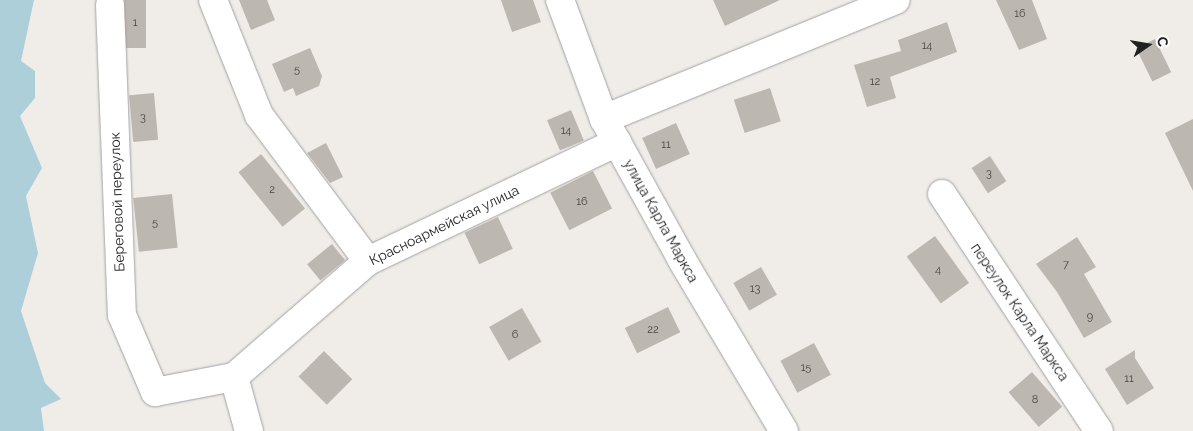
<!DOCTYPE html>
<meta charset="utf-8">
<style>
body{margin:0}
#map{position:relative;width:1193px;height:431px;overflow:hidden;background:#f0ede8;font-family:Raleway,sans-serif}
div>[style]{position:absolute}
.water>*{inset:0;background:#adcfd9}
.building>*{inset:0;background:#bdb7b1;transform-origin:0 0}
.roads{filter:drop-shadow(0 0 1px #a2a2a2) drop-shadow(0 0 1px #a2a2a2)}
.minor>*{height:28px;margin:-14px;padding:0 14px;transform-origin:14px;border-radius:14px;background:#fff}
span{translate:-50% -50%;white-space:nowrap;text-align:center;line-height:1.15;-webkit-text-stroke:4px #fff;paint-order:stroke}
.number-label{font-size:11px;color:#484645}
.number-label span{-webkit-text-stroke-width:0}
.street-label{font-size:14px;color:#212121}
.north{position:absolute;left:1123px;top:20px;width:50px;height:50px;-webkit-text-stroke:4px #fff;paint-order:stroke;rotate:77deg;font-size:14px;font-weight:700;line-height:20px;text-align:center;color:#212121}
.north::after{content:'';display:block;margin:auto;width:18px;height:22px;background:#212121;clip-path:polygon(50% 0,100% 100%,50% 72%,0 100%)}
</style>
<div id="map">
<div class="water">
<i style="clip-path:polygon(0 0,34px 0,21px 61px,35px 71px,35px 98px,20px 116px,42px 168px,26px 196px,38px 253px,21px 311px,45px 383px,61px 399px,41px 408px,44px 431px,0 431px)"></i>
</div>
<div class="building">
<i style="left:124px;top:0;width:22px;height:48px"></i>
<i style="clip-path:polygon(239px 0,267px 0,275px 20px,251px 30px)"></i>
<i style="clip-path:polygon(501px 0,533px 0,541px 22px,512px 32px)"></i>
<i style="clip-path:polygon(713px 0,780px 0,725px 26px)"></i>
<i style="clip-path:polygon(996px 0,1032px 0,1047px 39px,1019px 50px)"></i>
<i style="clip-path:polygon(947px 22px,957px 52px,890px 77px,896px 98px,867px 107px,854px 65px,901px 51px,898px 40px)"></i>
<i style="left:1155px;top:39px;width:37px;height:21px;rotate:64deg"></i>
<i style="clip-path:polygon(310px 48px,322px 76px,319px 86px,296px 96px,293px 88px,284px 92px,272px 64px)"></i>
<i style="left:770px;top:88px;width:35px;height:38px;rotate:72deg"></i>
<i style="left:154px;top:93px;width:47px;height:25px;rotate:85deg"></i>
<i style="left:571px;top:110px;width:33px;height:26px;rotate:67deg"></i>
<i style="clip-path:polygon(1193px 119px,1193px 191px,1165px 133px)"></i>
<i style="left:676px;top:123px;width:34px;height:37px;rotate:66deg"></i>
<i style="clip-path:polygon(326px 143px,343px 177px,330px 183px,307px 153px)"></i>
<i style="left:261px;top:154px;width:70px;height:29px;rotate:51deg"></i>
<i style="left:990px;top:156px;width:30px;height:22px;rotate:57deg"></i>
<i style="left:593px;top:171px;width:42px;height:48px;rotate:63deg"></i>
<i style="left:172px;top:194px;width:54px;height:39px;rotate:84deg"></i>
<i style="left:498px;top:217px;width:35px;height:37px;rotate:65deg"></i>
<i style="left:935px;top:236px;width:58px;height:35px;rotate:54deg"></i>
<i style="clip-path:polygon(1077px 237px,1096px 267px,1084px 274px,1112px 322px,1084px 338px,1057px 292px,1036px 264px)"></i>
<i style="left:332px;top:244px;width:21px;height:32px;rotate:51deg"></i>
<i style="left:761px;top:267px;width:32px;height:32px;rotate:60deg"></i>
<i style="left:668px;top:307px;width:28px;height:48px;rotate:64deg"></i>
<i style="left:522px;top:308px;width:39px;height:38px;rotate:60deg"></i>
<i style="left:814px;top:343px;width:36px;height:38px;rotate:62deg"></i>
<i style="clip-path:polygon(1135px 350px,1135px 358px,1154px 388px,1127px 405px,1105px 369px)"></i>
<i style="left:324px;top:351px;width:40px;height:36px;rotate:45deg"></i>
<i style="left:1032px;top:372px;width:46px;height:31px;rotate:49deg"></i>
</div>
<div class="roads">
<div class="minor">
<i style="left:213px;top:0;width:124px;rotate:68.2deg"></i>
<i style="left:259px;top:115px;width:182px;rotate:53.3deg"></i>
<i style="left:560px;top:0;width:127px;rotate:69.7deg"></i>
<i style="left:604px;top:119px;width:161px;rotate:61deg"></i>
<i style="left:682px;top:260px;width:199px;rotate:59.2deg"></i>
<i style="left:110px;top:5px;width:310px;rotate:87.8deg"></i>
<i style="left:122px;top:315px;width:84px;rotate:66.8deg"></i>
<i style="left:155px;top:392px;width:80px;rotate:-10.8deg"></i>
<i style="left:234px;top:377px;width:177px;rotate:-40.9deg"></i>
<i style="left:368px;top:261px;width:276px;rotate:-25.5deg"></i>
<i style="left:604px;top:119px;width:315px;rotate:-22.2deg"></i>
<i style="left:942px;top:194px;width:284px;rotate:56.5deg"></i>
<i style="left:234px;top:377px;width:56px;rotate:74.5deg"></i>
</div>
</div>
<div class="number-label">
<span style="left:1020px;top:14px">16</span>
<span style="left:135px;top:23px">1</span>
<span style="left:927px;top:46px">14</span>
<span style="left:297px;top:70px">5</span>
<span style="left:875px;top:82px">12</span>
<span style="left:143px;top:118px">3</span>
<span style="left:566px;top:131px">14</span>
<span style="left:666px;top:145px">11</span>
<span style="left:989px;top:174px">3</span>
<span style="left:272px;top:190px">2</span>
<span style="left:582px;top:202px">16</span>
<span style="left:155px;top:223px">5</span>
<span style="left:1066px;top:265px">7</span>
<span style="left:938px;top:270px">4</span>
<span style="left:755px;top:289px">13</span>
<span style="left:1090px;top:317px">9</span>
<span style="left:653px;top:330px">22</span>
<span style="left:515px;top:335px">6</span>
<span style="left:806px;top:368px">15</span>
<span style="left:1129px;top:379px">11</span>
<span style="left:1035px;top:400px">8</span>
</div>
<div class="street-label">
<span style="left:117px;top:202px;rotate:-92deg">Береговой переулок</span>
<span style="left:661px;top:221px;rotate:61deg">улица Карла Маркса</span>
<span style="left:444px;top:225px;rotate:-26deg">Красноармейская улица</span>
<span style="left:1020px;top:312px;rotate:56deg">переулок Карла Маркса</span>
</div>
<div class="north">С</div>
</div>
